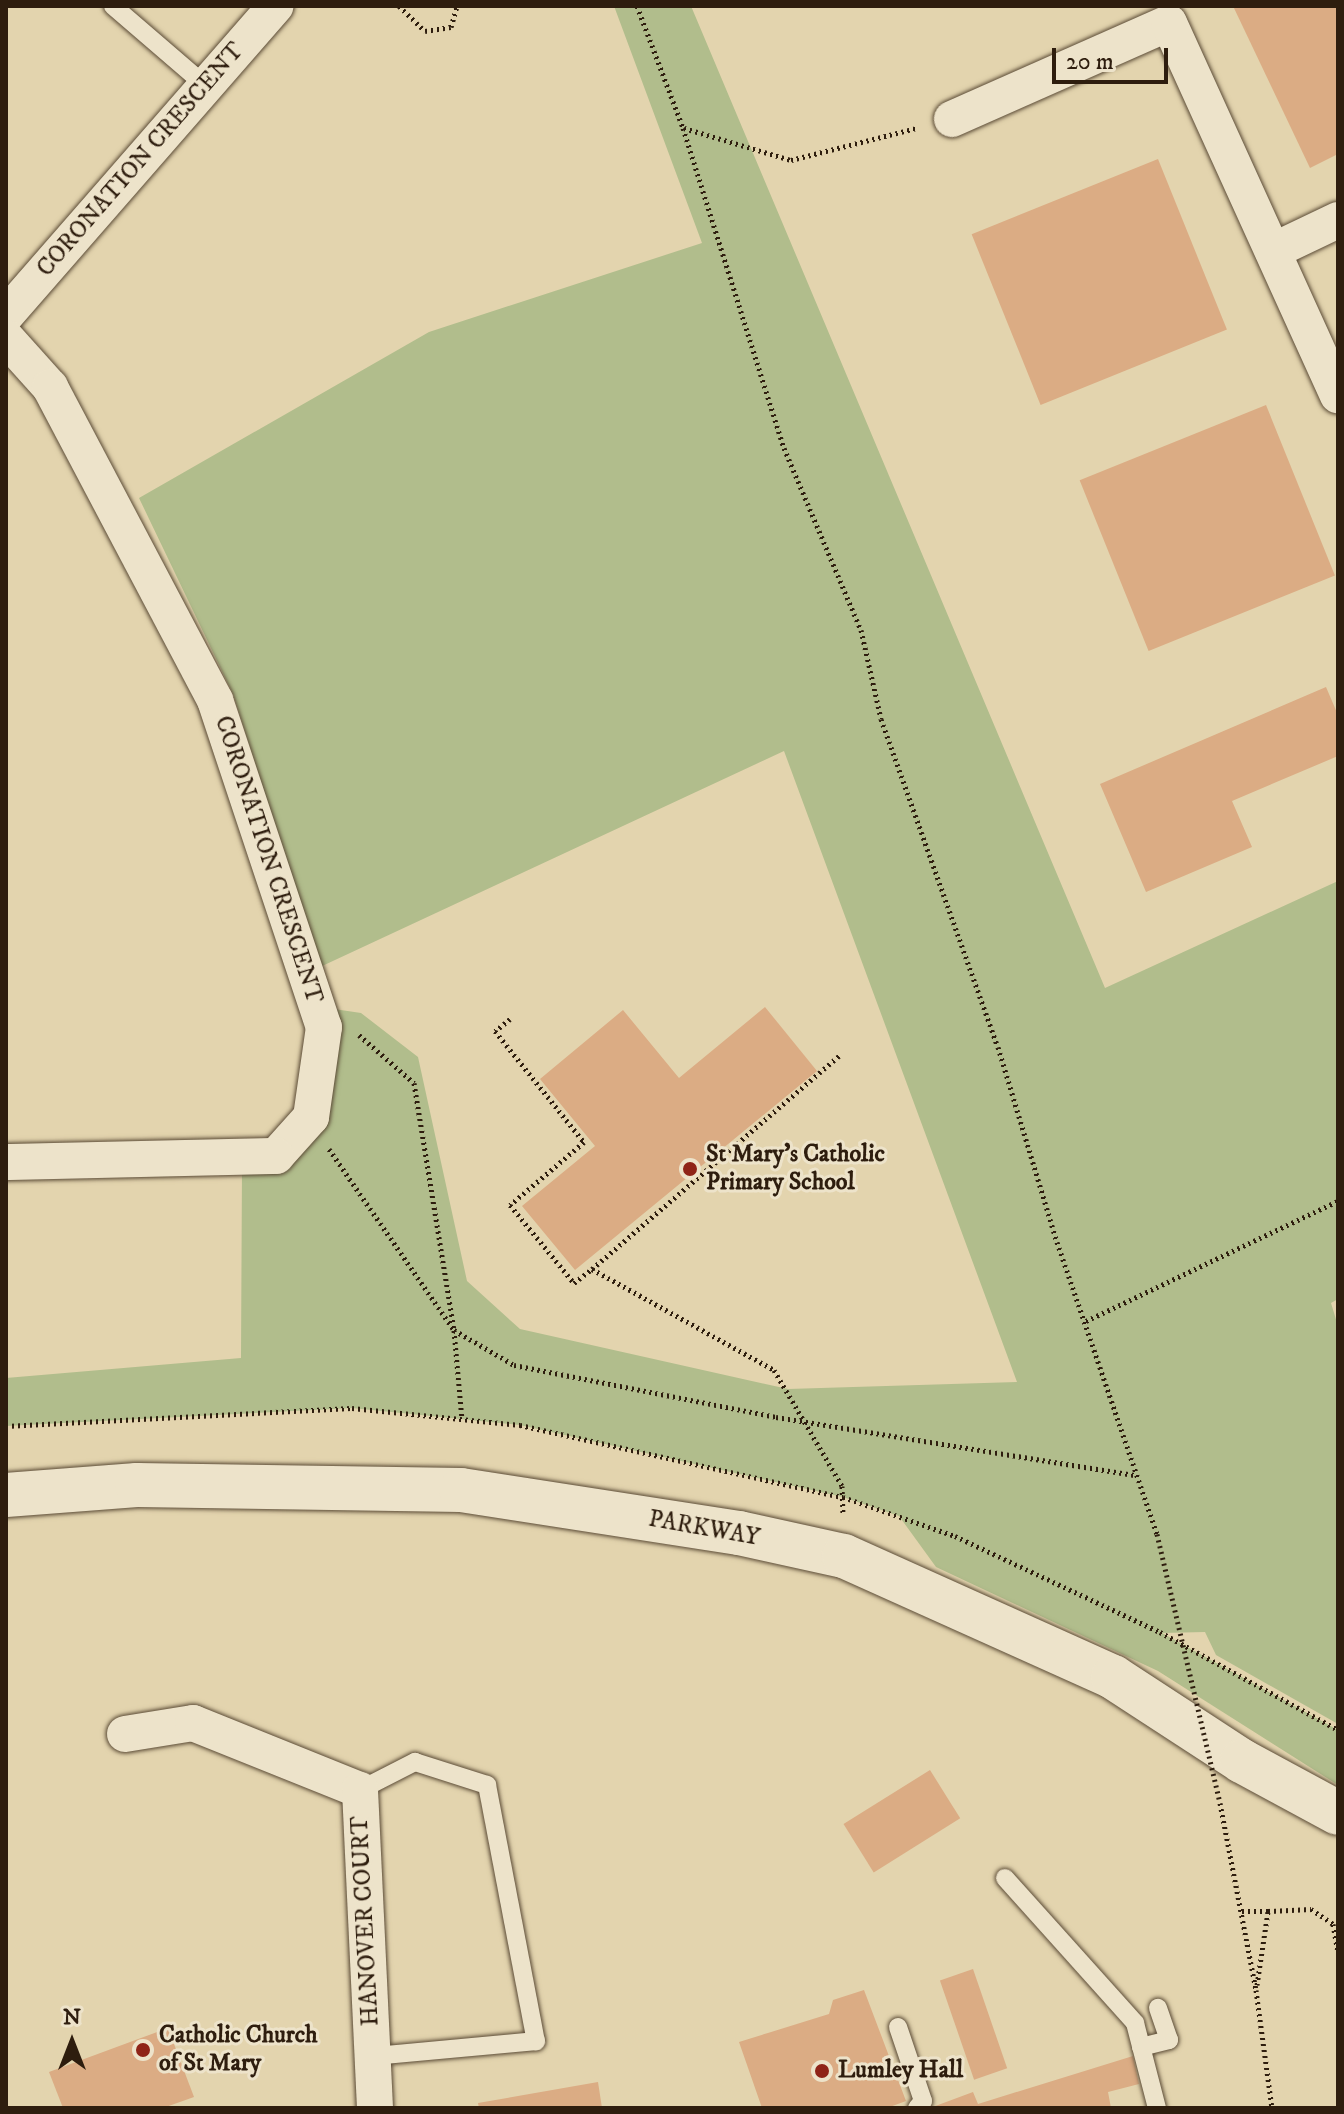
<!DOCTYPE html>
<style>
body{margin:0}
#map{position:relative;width:1344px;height:2114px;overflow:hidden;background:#e3d4ae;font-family:"IM FELL DW Pica",serif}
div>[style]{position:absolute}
.green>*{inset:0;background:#b1bd8c}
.building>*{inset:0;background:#dbac84;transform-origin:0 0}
.path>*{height:5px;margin-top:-2.5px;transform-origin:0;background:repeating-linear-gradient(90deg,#2e1d0e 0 2px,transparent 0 6px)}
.roads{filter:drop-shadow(0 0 2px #5b4b36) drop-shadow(0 0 2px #5b4b36)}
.service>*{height:18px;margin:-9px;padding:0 9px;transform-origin:9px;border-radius:9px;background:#ede3ca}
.minor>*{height:36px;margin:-18px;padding:0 18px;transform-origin:18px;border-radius:18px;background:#ede3ca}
.tertiary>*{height:44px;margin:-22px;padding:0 22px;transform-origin:22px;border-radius:22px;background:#ede3ca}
.path-bridge>*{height:5px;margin-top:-2.5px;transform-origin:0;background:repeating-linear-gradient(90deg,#2e1d0e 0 2px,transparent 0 6px)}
.dots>*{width:22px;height:22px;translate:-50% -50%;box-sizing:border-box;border:4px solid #ede3ca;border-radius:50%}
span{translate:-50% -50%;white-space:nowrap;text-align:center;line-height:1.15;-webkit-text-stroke:6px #ede3ca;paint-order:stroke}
.street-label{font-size:24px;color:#2e1d0e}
.poi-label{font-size:24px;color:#2e1d0e;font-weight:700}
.left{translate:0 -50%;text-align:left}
.frame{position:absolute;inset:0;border:8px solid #2e1d0e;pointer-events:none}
.north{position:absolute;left:32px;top:2002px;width:80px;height:80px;-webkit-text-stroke:6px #ede3ca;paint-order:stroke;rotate:0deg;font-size:22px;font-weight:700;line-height:32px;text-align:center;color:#2e1d0e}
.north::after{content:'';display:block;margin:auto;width:28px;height:36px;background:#2e1d0e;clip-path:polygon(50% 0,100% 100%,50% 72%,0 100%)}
.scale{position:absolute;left:1052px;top:48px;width:116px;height:36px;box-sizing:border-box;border:4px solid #2e1d0e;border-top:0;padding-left:10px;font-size:24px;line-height:28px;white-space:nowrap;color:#2e1d0e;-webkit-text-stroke:6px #ede3ca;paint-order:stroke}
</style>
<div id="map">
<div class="green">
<i style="clip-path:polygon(614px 6px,691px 6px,1105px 988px,1338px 881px,1338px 1299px,1331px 1303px,1338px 1326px,1338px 1724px,1216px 1655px,1205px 1632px,1162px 1633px,1338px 1730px,1338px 1785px,1158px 1671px,936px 1567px,899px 1516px,843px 1497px,520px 1425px,352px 1408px,6px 1426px,6px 1378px,241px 1358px,242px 1166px,284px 1164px,334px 1009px,361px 1013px,418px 1057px,467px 1281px,520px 1329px,788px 1389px,1017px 1382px,784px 751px,320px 967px,233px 694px,139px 498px,429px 332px,702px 243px)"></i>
</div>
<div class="building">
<i style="clip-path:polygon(1233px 6px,1338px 6px,1338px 154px,1310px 168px)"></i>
<i style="left:1158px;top:159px;width:184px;height:201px;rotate:68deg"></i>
<i style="left:1266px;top:405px;width:184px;height:201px;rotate:68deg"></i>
<i style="clip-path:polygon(1326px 687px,1338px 715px,1338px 756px,1232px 801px,1252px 847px,1146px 892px,1100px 784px)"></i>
<i style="clip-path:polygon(765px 1007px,817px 1071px,575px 1270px,522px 1206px,595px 1146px,540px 1079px,623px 1010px,679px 1078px)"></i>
<i style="left:930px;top:1770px;width:57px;height:102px;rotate:58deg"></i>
<i style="left:973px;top:1969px;width:105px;height:35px;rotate:71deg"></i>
<i style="clip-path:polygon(864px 1990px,906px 2101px,887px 2108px,762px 2108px,739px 2042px,829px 2014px,833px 2000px)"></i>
<i style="clip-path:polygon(168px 2028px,194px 2097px,163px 2108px,63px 2108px,49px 2072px)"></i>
<i style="clip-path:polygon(1133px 2056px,1139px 2084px,1108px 2092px,1111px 2108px,930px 2108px,973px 2092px,978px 2104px)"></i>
<i style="clip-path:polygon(598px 2082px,602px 2108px,479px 2108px,478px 2103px)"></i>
</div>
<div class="path">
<i style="left:399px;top:6px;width:36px;rotate:44deg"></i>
<i style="left:425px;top:31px;width:26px;rotate:-9deg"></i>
<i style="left:451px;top:27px;width:22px;rotate:-74deg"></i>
<i style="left:637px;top:6px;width:130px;rotate:69.3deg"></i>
<i style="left:683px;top:128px;width:336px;rotate:72.5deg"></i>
<i style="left:784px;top:448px;width:198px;rotate:67.1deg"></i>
<i style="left:861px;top:630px;width:91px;rotate:77.3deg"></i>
<i style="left:881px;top:719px;width:348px;rotate:70.4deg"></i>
<i style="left:998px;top:1047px;width:204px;rotate:73.2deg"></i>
<i style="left:1057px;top:1242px;width:309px;rotate:71.1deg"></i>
<i style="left:684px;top:128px;width:112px;rotate:16.7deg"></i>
<i style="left:791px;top:160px;width:130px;rotate:-14.3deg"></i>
<i style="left:510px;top:1019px;width:19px;rotate:141deg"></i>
<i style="left:495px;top:1031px;width:142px;rotate:51.3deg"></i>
<i style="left:584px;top:1142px;width:97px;rotate:139.6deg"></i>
<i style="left:510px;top:1205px;width:101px;rotate:50.6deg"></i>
<i style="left:574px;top:1283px;width:23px;rotate:-38deg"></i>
<i style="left:592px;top:1269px;width:208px;rotate:29deg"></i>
<i style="left:774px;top:1370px;width:134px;rotate:59.6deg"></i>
<i style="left:842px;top:1486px;width:29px;rotate:88deg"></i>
<i style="left:359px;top:1035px;width:73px;rotate:41.1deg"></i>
<i style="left:414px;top:1083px;width:250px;rotate:80.8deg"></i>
<i style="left:454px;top:1330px;width:89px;rotate:84.9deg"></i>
<i style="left:329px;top:1149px;width:220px;rotate:55.4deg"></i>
<i style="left:454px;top:1330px;width:69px;rotate:30.3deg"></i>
<i style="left:514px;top:1365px;width:267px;rotate:11.2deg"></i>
<i style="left:776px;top:1417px;width:363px;rotate:9.2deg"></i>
<i style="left:592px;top:1269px;width:329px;rotate:-40.8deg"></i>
<i style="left:1086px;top:1321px;width:279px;rotate:-25.5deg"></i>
<i style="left:6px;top:1426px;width:346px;rotate:-3deg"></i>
<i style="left:352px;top:1408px;width:169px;rotate:5.8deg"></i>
<i style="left:520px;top:1425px;width:331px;rotate:12.6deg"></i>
<i style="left:843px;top:1497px;width:119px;rotate:19.2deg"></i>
<i style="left:955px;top:1536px;width:226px;rotate:25.1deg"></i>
<i style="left:1160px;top:1632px;width:203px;rotate:28.8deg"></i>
<i style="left:1220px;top:1803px;width:190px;rotate:79.1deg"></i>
<i style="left:1256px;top:1990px;width:119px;rotate:82.3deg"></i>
<i style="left:1242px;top:1911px;width:26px"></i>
<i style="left:1257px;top:1985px;width:75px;rotate:-81.5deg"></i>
<i style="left:1268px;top:1911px;width:43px;rotate:-2.7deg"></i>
<i style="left:1311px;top:1909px;width:27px;rotate:34deg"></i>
<i style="left:1333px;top:1924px;width:27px;rotate:80deg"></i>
</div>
<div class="roads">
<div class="service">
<i style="left:113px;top:6px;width:123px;rotate:40.7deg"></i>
<i style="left:360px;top:1790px;width:62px;rotate:-27deg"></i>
<i style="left:415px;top:1762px;width:76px;rotate:17.7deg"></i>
<i style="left:487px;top:1785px;width:261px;rotate:79.2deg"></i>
<i style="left:536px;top:2041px;width:163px;rotate:174.7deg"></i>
<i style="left:1005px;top:1878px;width:195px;rotate:48.1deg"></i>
<i style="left:1135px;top:2023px;width:88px;rotate:75.5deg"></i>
<i style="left:898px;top:2027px;width:78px;rotate:71.3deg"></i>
<i style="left:923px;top:2101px;width:9px;rotate:131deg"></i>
<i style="left:1141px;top:2047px;width:29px;rotate:-14deg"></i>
<i style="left:1169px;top:2040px;width:34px;rotate:-109deg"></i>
</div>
<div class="minor">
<i style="left:952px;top:119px;width:237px;rotate:-23.9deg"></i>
<i style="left:1169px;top:23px;width:409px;rotate:65.6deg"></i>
<i style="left:1273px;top:251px;width:72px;rotate:-25.5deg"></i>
<i style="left:6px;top:315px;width:410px;rotate:-48.9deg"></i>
<i style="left:6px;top:338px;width:66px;rotate:48.1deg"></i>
<i style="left:50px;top:387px;width:354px;rotate:62.2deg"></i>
<i style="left:215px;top:700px;width:345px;rotate:71.6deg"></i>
<i style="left:324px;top:1027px;width:91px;rotate:98.2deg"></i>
<i style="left:311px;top:1117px;width:52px;rotate:131.9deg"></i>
<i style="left:276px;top:1156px;width:270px;rotate:178.7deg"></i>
<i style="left:125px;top:1734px;width:69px;rotate:-9.2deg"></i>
<i style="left:193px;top:1723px;width:180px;rotate:21.9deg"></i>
<i style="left:360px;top:1790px;width:318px;rotate:87.3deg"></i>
</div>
<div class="tertiary">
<i style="left:6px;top:1495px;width:131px;rotate:-4.4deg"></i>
<i style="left:137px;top:1485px;width:324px;rotate:0.9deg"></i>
<i style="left:461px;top:1490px;width:281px;rotate:8.8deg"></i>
<i style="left:739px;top:1533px;width:107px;rotate:12.4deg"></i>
<i style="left:844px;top:1556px;width:295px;rotate:24.2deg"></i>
<i style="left:1113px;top:1677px;width:154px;rotate:33.1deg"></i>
<i style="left:1242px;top:1761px;width:109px;rotate:28.4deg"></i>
</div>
</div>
<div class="path-bridge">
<i style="left:1157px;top:1534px;width:276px;rotate:76.8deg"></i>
</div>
<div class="dots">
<i style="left:690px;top:1169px;background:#8f2418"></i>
<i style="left:143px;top:2050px;background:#8f2418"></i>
<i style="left:822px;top:2071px;background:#8f2418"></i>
</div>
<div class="street-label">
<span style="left:141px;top:160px;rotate:-49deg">CORONATION CRESCENT</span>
<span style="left:268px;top:860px;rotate:72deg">CORONATION CRESCENT</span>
<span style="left:704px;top:1529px;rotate:10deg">PARKWAY</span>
<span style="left:366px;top:1921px;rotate:-93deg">HANOVER COURT</span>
</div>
<div class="poi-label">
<span class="left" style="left:706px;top:1169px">St Mary's Catholic<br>Primary School</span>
<span class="left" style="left:159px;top:2050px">Catholic Church<br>of St Mary</span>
<span class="left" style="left:838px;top:2071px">Lumley Hall</span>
</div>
<div class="frame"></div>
<div class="north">N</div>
<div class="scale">20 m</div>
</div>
